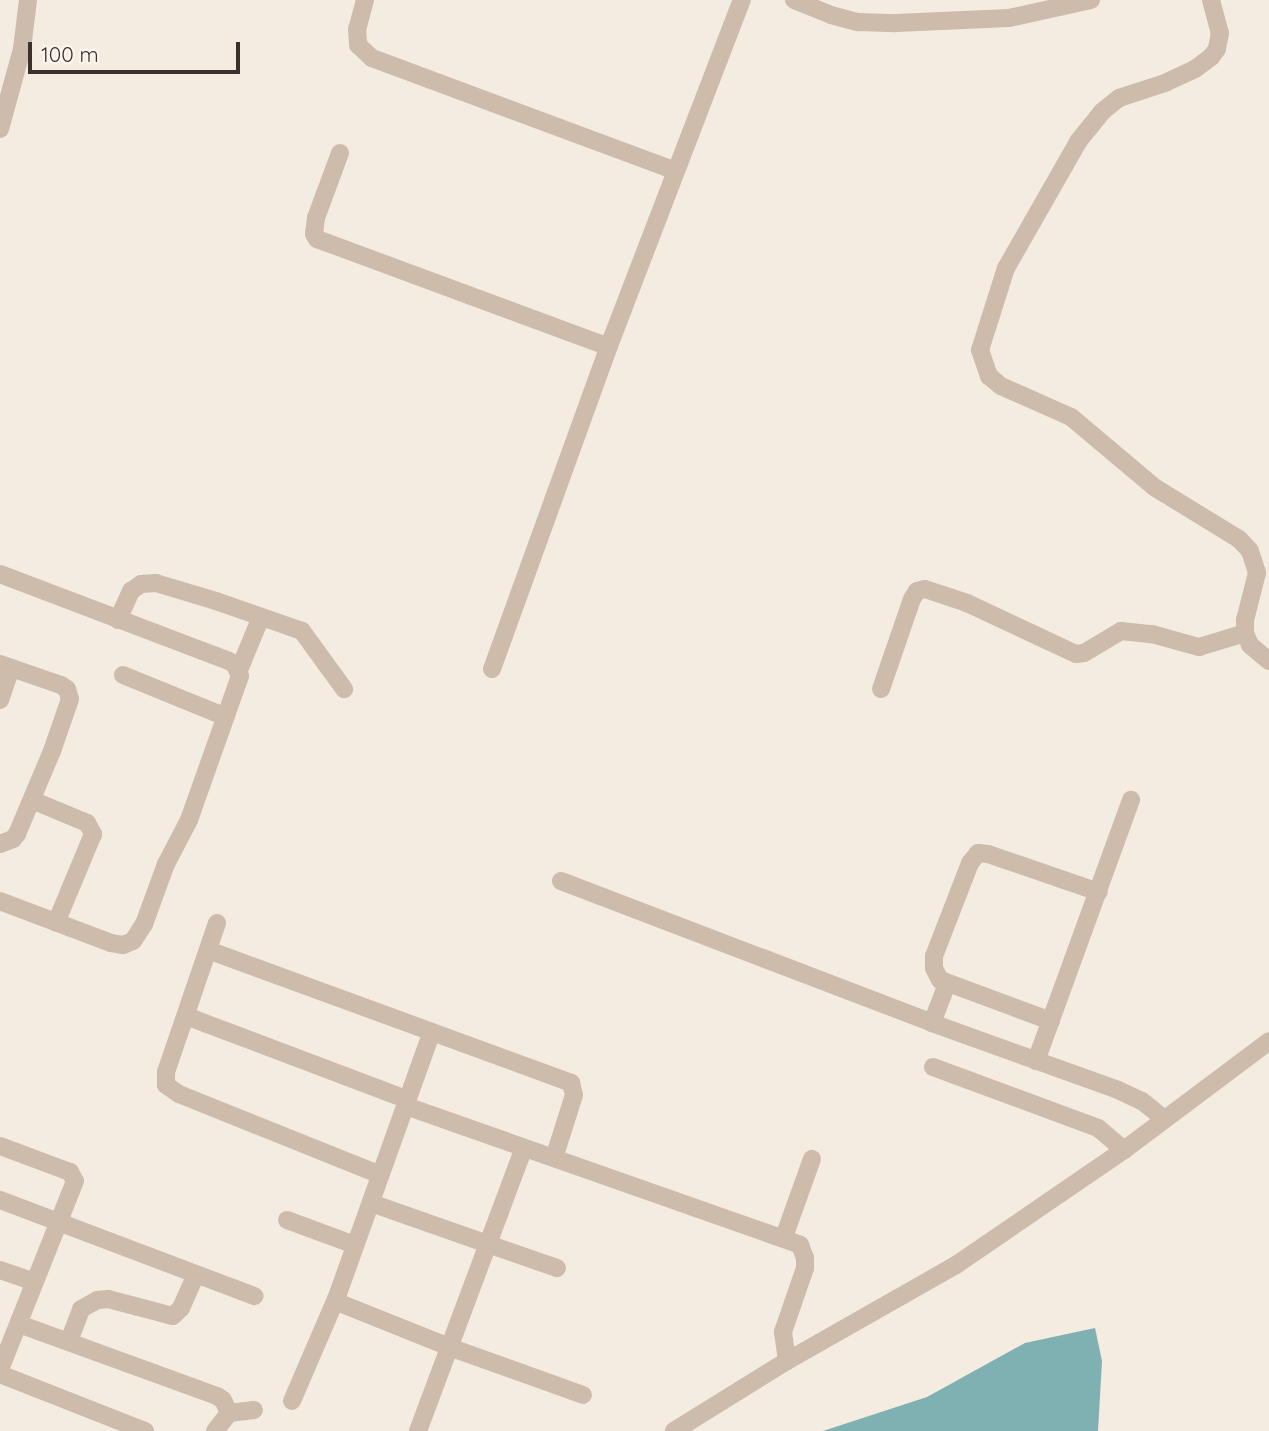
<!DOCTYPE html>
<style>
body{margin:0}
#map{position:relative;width:1269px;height:1431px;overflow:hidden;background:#f4ebe1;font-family:Quicksand,sans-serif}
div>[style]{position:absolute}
.water>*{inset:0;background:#7fb0b2}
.minor>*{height:18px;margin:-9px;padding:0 9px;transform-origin:9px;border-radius:9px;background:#cdbbac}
span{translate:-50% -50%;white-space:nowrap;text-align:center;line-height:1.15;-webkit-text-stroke:5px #fbf5ee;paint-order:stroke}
.scale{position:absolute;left:28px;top:42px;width:212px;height:32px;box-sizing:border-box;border:4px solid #3b302b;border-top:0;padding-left:9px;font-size:21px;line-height:24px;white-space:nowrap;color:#3b302b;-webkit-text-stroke:5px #fbf5ee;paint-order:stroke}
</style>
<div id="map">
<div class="water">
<i style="clip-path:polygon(1095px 1328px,1102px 1361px,1098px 1431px,823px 1431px,927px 1397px,1025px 1343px)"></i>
</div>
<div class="minor">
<i style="left:365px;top:0;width:30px;rotate:105deg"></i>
<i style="left:357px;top:29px;width:16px;rotate:86deg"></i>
<i style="left:358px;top:45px;width:19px;rotate:43deg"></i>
<i style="left:372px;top:58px;width:324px;rotate:20.4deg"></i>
<i style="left:794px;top:0;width:40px;rotate:22deg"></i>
<i style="left:831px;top:15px;width:28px;rotate:15deg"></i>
<i style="left:858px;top:22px;width:38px;rotate:2deg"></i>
<i style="left:896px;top:23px;width:113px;rotate:-2.5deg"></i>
<i style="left:1009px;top:18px;width:84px;rotate:-12.4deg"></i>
<i style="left:1211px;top:0;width:34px;rotate:75deg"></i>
<i style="left:1220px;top:33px;width:16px;rotate:101deg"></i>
<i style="left:1217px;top:49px;width:10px;rotate:127deg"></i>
<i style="left:1211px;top:57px;width:20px;rotate:143deg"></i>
<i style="left:1195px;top:69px;width:33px;rotate:155deg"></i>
<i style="left:1165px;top:83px;width:48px;rotate:161.9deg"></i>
<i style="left:1119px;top:98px;width:22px;rotate:141deg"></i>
<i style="left:1102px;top:112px;width:38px;rotate:129deg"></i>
<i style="left:1078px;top:142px;width:145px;rotate:119.7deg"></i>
<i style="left:1006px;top:268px;width:86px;rotate:107.6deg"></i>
<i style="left:980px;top:350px;width:28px;rotate:71deg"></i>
<i style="left:989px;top:376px;width:16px;rotate:40deg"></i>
<i style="left:1001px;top:386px;width:77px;rotate:23.9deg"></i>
<i style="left:1071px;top:417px;width:109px;rotate:40.1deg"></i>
<i style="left:1154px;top:487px;width:100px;rotate:31.5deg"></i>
<i style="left:1239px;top:539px;width:16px;rotate:47deg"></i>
<i style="left:1250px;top:551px;width:23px;rotate:72deg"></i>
<i style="left:1257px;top:573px;width:49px;rotate:104.3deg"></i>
<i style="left:1245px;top:620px;width:13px;rotate:90deg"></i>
<i style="left:1245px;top:633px;width:13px;rotate:67deg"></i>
<i style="left:1250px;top:645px;width:25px;rotate:40deg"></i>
<i style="left:0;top:129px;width:83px;rotate:-74.6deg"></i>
<i style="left:22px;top:49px;width:49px;rotate:-83deg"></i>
<i style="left:340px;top:153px;width:69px;rotate:110.3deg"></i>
<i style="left:316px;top:218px;width:16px;rotate:97deg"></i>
<i style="left:314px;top:234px;width:6px;rotate:59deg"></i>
<i style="left:317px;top:239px;width:311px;rotate:20.3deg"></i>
<i style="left:0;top:574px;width:245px;rotate:20.8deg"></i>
<i style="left:229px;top:661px;width:7px;rotate:34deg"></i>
<i style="left:235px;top:665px;width:12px;rotate:66deg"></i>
<i style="left:240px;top:676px;width:153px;rotate:109.5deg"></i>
<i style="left:189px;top:820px;width:50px;rotate:117.6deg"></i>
<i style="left:166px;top:864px;width:64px;rotate:110.1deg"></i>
<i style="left:144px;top:924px;width:20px;rotate:123deg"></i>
<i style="left:133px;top:941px;width:11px;rotate:158deg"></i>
<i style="left:123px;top:945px;width:12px;rotate:-171deg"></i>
<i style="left:111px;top:943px;width:119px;rotate:-159.3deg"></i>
<i style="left:118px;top:620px;width:32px;rotate:-66deg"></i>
<i style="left:131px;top:591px;width:12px;rotate:-35deg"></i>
<i style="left:141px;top:584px;width:15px;rotate:-4deg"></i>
<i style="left:156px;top:583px;width:63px;rotate:16.7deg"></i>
<i style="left:216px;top:601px;width:91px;rotate:19.2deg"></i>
<i style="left:302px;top:631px;width:72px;rotate:54.1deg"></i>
<i style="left:0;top:664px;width:65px;rotate:19deg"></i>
<i style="left:61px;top:685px;width:7px;rotate:34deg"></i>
<i style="left:67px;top:689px;width:10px;rotate:73deg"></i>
<i style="left:70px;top:699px;width:55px;rotate:109.1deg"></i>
<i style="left:52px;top:751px;width:90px;rotate:112.9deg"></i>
<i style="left:17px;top:834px;width:6px;rotate:129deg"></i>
<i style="left:13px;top:839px;width:14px;rotate:159deg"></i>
<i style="left:492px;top:669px;width:352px;rotate:-70.1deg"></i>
<i style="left:612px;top:338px;width:362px;rotate:-69deg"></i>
<i style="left:239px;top:670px;width:57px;rotate:-67.5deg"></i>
<i style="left:123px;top:675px;width:111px;rotate:22.2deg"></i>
<i style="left:881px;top:689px;width:95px;rotate:-71deg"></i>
<i style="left:912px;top:599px;width:9px;rotate:-58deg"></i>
<i style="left:917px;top:591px;width:8px;rotate:-14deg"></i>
<i style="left:925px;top:589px;width:44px;rotate:18.4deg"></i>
<i style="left:967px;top:603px;width:120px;rotate:25.1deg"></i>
<i style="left:1076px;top:654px;width:8px;rotate:-7deg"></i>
<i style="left:1084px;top:653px;width:43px;rotate:-30.7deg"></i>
<i style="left:1121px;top:631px;width:31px;rotate:6deg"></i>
<i style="left:1152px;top:634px;width:49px;rotate:15.5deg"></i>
<i style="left:1199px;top:647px;width:48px;rotate:-16.9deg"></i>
<i style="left:0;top:700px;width:34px;rotate:-71deg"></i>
<i style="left:32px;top:800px;width:60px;rotate:22.7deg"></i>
<i style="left:87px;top:823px;width:13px;rotate:61deg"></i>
<i style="left:93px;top:834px;width:96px;rotate:112.6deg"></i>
<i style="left:561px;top:881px;width:397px;rotate:20.9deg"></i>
<i style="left:932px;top:1023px;width:198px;rotate:19.8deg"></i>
<i style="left:1118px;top:1090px;width:26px;rotate:25deg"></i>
<i style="left:1142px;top:1101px;width:28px;rotate:39deg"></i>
<i style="left:217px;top:923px;width:157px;rotate:108.9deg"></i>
<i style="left:166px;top:1072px;width:13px;rotate:90deg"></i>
<i style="left:166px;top:1085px;width:16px;rotate:35deg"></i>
<i style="left:179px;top:1094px;width:217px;rotate:21.9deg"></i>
<i style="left:208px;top:950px;width:387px;rotate:20.1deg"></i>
<i style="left:571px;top:1083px;width:12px;rotate:76deg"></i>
<i style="left:574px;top:1095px;width:66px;rotate:107.6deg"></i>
<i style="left:186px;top:1016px;width:237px;rotate:20.7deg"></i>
<i style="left:1051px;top:1021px;width:118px;rotate:-159.7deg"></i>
<i style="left:940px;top:980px;width:13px;rotate:-117deg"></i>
<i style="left:934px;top:968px;width:12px;rotate:-90deg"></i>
<i style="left:934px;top:956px;width:100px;rotate:-68.8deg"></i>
<i style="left:970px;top:863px;width:13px;rotate:-51deg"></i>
<i style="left:978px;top:853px;width:10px;rotate:6deg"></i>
<i style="left:988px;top:854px;width:117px;rotate:18.9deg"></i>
<i style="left:932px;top:1023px;width:42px;rotate:-69deg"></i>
<i style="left:431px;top:1034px;width:282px;rotate:109.7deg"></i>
<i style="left:336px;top:1299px;width:8px;rotate:40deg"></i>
<i style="left:342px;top:1304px;width:118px;rotate:21.8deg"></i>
<i style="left:452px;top:1348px;width:139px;rotate:19.7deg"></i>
<i style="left:1036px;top:1061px;width:278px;rotate:-70deg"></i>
<i style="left:933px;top:1067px;width:176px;rotate:20.3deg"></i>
<i style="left:1098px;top:1128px;width:34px;rotate:40deg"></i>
<i style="left:406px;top:1106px;width:418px;rotate:19.4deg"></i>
<i style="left:800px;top:1245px;width:14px;rotate:69deg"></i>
<i style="left:805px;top:1258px;width:10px;rotate:90deg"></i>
<i style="left:805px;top:1268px;width:68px;rotate:109deg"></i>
<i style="left:783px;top:1332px;width:29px;rotate:82deg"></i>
<i style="left:0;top:1146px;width:75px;rotate:20.4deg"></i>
<i style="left:70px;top:1172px;width:10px;rotate:61deg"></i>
<i style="left:75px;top:1181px;width:202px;rotate:111.7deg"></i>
<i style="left:0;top:1200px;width:272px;rotate:20.7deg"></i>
<i style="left:371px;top:1203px;width:197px;rotate:19.3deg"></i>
<i style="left:287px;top:1220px;width:72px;rotate:20.2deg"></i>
<i style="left:784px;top:1237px;width:83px;rotate:-70.3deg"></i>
<i style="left:0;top:1270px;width:36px;rotate:19deg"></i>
<i style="left:19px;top:1324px;width:211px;rotate:20deg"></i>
<i style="left:217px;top:1396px;width:7px;rotate:34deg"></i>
<i style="left:223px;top:1400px;width:14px;rotate:65deg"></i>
<i style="left:69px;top:1341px;width:34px;rotate:-69deg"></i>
<i style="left:81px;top:1309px;width:18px;rotate:-29deg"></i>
<i style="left:97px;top:1300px;width:11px;rotate:-5deg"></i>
<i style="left:108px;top:1299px;width:67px;rotate:14.7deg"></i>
<i style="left:173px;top:1316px;width:11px;rotate:-45deg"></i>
<i style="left:181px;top:1308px;width:36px;rotate:-66deg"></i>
<i style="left:0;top:1374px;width:156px;rotate:21.5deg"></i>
<i style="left:292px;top:1401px;width:111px;rotate:-66.7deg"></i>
<i style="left:215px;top:1431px;width:23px;rotate:-52deg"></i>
<i style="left:229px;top:1413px;width:25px;rotate:-7deg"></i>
<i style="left:418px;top:1431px;width:302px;rotate:-69.5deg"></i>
<i style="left:674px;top:1431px;width:133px;rotate:-31.8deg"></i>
<i style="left:787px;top:1361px;width:194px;rotate:-29.6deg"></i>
<i style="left:956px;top:1265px;width:204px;rotate:-34.4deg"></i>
<i style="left:1124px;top:1150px;width:181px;rotate:-36.9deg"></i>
</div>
<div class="scale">100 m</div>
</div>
